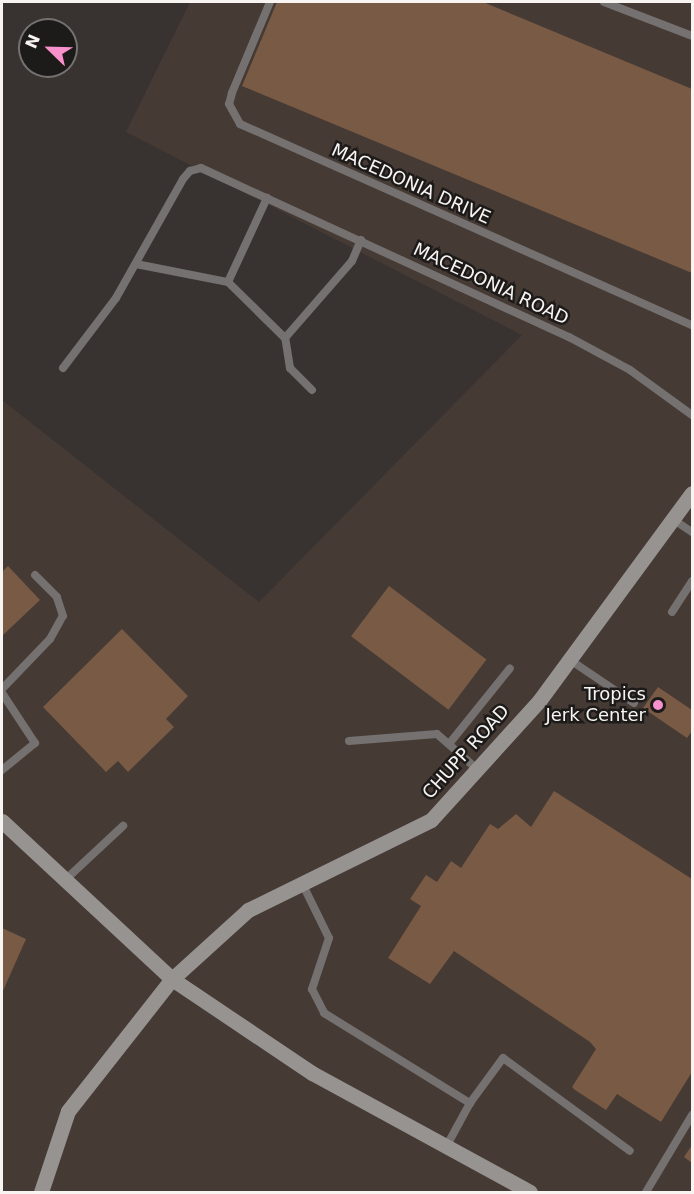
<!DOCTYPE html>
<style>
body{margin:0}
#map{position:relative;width:694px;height:1194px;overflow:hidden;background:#383330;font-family:"DejaVu Sans",sans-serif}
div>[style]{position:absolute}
.built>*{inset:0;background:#453a34}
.building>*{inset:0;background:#795a45;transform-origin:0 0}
.lane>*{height:8px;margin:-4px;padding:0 4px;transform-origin:4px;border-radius:4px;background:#747170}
.secondary>*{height:15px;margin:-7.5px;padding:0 7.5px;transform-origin:7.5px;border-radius:7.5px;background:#979391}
.dots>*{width:16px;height:16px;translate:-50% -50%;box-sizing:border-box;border:3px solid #1d1b1a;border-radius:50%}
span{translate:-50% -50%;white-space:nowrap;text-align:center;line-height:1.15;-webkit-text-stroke:5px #1d1b1a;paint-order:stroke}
.street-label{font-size:18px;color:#f7f4f2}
.poi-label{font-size:18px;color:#f7f4f2}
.right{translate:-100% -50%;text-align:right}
.frame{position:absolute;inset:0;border:3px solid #f7f4f2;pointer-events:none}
.north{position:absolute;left:18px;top:18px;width:60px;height:60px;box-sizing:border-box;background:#1d1b1a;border:2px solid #747270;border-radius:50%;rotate:293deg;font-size:16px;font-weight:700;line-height:24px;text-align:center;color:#f7f4f2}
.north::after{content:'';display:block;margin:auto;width:21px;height:27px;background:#f890cb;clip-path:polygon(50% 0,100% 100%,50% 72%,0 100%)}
</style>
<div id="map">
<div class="built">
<i style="clip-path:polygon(190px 2px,692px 2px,692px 1192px,2px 1192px,2px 400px,259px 602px,522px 335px,126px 132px)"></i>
</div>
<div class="building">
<i style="clip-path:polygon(277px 2px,483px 2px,692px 89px,692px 273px,242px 86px)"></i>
<i style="clip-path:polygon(8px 566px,40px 600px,2px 636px,2px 572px)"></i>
<i style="left:389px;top:586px;width:122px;height:63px;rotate:37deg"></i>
<i style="clip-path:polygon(122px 629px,188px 696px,166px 719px,174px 727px,128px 772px,118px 761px,106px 772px,43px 707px)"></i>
<i style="clip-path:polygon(658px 687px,692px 710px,692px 731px,687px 738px,643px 708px)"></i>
<i style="clip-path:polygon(554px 791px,692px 879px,692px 1072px,661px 1122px,617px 1094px,606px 1110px,575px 1090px,572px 1087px,596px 1049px,590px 1042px,454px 951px,430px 984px,388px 958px,421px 906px,410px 899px,426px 875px,437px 882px,451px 861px,461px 868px,490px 824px,498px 829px,516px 814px,531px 827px)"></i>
<i style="clip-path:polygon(2px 928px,26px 939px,2px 993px)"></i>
<i style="clip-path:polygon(692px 1145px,692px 1163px,684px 1157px)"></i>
</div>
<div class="lane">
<i style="left:270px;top:2px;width:99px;rotate:112.7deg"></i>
<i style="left:232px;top:93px;width:11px;rotate:105deg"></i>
<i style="left:229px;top:104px;width:23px;rotate:61deg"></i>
<i style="left:240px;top:124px;width:495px;rotate:24deg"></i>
<i style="left:604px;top:2px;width:94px;rotate:21.1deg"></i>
<i style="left:136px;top:264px;width:94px;rotate:11.1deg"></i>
<i style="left:228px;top:282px;width:80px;rotate:44.5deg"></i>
<i style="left:228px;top:282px;width:93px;rotate:-65.1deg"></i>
<i style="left:63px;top:368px;width:88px;rotate:-52.9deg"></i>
<i style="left:116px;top:298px;width:137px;rotate:-60.6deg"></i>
<i style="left:183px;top:179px;width:11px;rotate:-49deg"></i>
<i style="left:190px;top:171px;width:11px;rotate:-15deg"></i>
<i style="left:201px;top:168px;width:405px;rotate:24.7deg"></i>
<i style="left:569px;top:337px;width:69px;rotate:28.4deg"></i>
<i style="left:630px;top:370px;width:77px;rotate:36deg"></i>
<i style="left:312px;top:390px;width:31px;rotate:-135deg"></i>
<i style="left:290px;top:368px;width:30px;rotate:-99deg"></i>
<i style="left:285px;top:338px;width:102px;rotate:-49deg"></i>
<i style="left:352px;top:261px;width:23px;rotate:-67deg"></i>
<i style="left:674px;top:520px;width:22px;rotate:34deg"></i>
<i style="left:672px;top:612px;width:37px;rotate:-57deg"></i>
<i style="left:570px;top:660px;width:77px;rotate:33.9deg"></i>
<i style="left:2px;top:689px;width:69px;rotate:-46.2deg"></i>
<i style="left:50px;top:639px;width:26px;rotate:-61deg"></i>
<i style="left:63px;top:616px;width:20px;rotate:-108deg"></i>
<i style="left:57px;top:597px;width:31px;rotate:-135deg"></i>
<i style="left:2px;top:693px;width:60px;rotate:56.6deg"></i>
<i style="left:35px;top:743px;width:43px;rotate:140.7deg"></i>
<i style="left:349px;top:741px;width:88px;rotate:-4.5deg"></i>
<i style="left:437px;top:734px;width:53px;rotate:41.2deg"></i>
<i style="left:449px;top:744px;width:97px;rotate:-51.2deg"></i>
<i style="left:64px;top:881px;width:81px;rotate:-43deg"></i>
<i style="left:302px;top:883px;width:61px;rotate:63.9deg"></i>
<i style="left:329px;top:938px;width:54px;rotate:108.4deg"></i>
<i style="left:312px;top:989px;width:27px;rotate:63deg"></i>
<i style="left:324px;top:1013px;width:172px;rotate:31.7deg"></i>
<i style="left:470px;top:1103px;width:56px;rotate:-53.7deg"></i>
<i style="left:503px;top:1058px;width:157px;rotate:36.2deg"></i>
<i style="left:446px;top:1147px;width:50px;rotate:-61.4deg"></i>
<i style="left:646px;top:1192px;width:90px;rotate:-59.1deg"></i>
</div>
<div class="secondary">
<i style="left:2px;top:821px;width:232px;rotate:42.9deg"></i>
<i style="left:172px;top:979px;width:169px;rotate:33.9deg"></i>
<i style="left:312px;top:1073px;width:248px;rotate:28.6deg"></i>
<i style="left:41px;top:1192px;width:85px;rotate:-71.6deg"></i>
<i style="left:68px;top:1111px;width:168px;rotate:-51.8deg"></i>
<i style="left:172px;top:979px;width:103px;rotate:-42.2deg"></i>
<i style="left:248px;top:910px;width:204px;rotate:-26.2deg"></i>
<i style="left:431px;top:820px;width:161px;rotate:-47.8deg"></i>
<i style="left:539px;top:701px;width:258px;rotate:-53.7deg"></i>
</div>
<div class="dots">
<i style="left:658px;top:705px;background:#f890cb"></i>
</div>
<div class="street-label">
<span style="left:411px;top:184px;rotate:24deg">MACEDONIA DRIVE</span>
<span style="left:491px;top:284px;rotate:25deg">MACEDONIA ROAD</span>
<span style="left:466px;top:752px;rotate:-48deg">CHUPP ROAD</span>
</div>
<div class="poi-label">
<span class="right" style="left:646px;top:705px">Tropics<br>Jerk Center</span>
</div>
<div class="frame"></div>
<div class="north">N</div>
</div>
